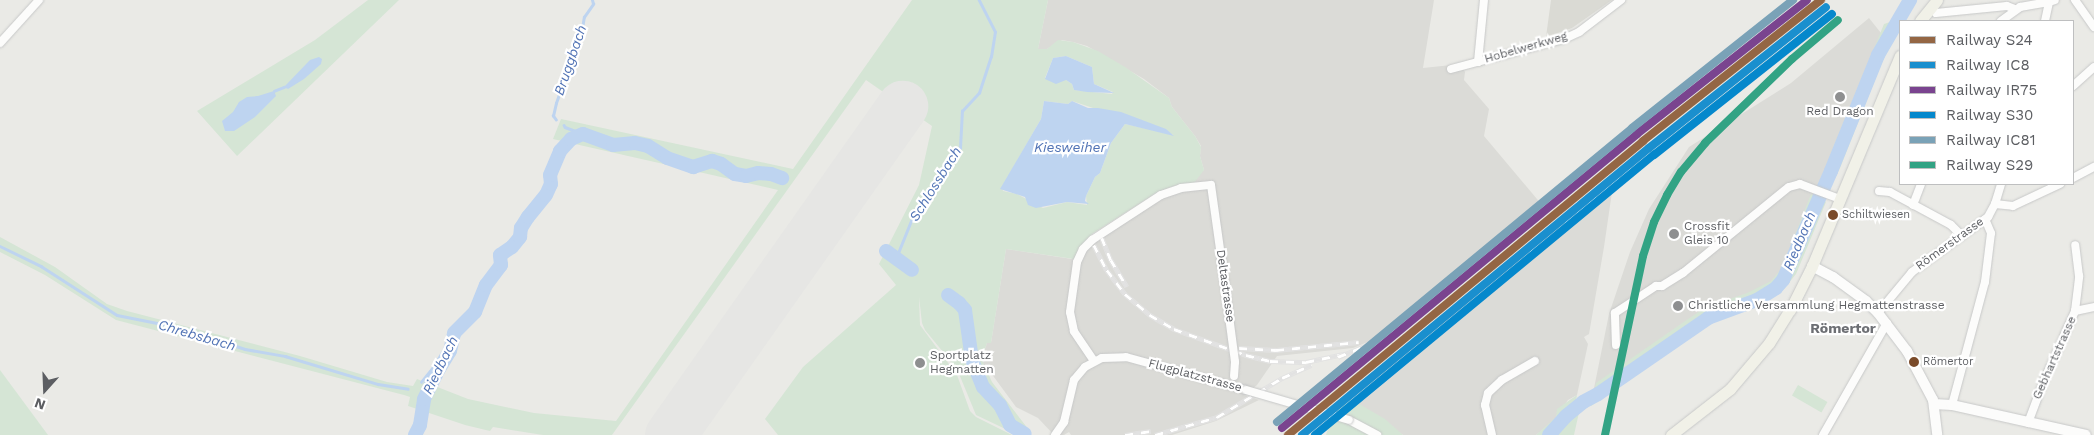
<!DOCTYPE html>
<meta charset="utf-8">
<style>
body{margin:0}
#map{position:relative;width:2094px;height:435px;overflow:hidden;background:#eaeae6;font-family:"Work Sans",sans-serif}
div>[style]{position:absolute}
.industrial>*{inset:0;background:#dbdbd7}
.education>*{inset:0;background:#dadad4}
.green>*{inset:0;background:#d5e5d5;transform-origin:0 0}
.water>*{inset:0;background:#bed4f0}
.stream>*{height:2.5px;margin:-1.25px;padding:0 1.25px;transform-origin:1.25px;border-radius:1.25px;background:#bed4f0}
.river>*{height:14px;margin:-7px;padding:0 7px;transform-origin:7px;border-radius:7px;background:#bed4f0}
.runway>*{height:51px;margin:-25.5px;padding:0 25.5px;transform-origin:25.5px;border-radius:25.5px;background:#e6e6e4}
.roads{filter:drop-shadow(0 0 1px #c7c8c8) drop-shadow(0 0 1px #c7c8c8)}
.street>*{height:8px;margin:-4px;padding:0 4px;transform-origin:4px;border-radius:4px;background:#fcfcfb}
.secondary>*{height:10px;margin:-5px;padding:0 5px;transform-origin:5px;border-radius:5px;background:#fcfcfb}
.primary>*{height:11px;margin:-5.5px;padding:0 5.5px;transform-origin:5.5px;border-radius:5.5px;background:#f1f1e8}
.rail>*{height:4.5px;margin-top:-2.25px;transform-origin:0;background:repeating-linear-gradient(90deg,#fff 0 8px,#e2e2e2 0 16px);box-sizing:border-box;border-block:1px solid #e2e2e2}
.bridges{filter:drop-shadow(0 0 1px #c7c8c8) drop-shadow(0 0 1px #c7c8c8)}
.street-bridge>*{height:8px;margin:-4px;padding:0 4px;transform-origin:4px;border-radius:4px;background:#fcfcfb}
.rail-1>*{height:8px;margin:-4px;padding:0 4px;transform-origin:4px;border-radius:4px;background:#946644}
.rail-2>*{height:8px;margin:-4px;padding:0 4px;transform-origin:4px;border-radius:4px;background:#1a8fce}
.rail-3>*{height:8px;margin:-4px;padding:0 4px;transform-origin:4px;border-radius:4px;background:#7a448f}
.rail-4>*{height:8px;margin:-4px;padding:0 4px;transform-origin:4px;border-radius:4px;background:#0588cc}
.rail-5>*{height:8px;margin:-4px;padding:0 4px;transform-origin:4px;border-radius:4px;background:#7aa2b7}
.rail-6>*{height:8px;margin:-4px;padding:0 4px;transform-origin:4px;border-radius:4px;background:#32a384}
.dots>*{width:14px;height:14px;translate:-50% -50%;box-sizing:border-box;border:2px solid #fff;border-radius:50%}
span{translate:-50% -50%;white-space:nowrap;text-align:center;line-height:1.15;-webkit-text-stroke:4.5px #fff;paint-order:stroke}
.bus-label{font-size:11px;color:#5c5e62}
.left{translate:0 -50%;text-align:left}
.street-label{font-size:12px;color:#5c5e62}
.poi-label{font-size:12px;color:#5c5e62}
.water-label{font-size:14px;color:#5173b5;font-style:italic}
.neighbourhood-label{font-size:14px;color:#6d6f74;font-weight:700}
.legend{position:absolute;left:1899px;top:20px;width:175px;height:165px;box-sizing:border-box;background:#fff;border:1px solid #bebfc0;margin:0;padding:6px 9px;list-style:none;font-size:15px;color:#5c5e62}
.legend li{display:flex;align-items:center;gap:10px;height:25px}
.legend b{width:25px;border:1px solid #bebfc0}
.north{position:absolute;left:20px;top:365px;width:50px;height:50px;-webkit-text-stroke:4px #fff;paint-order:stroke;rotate:200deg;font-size:14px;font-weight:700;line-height:20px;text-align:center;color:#5c5e62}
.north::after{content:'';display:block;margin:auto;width:18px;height:22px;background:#5c5e62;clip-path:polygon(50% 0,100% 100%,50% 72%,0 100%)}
</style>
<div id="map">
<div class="industrial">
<i style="clip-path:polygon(1048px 0,1434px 0,1423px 68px,1461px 64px,1465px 72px,1464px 80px,1489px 109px,1484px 136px,1542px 205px,1403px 321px,1375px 339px,1353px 348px,1277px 356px,1257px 385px,1244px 395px,1259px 400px,1216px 421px,1172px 435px,1071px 435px,1069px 432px,1064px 435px,1054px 435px,1038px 418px,1016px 407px,991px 373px,985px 370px,983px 362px,983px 354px,987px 343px,991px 343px,1006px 249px,1072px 259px,1074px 247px,1156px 193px,1177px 185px,1204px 170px,1200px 156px,1201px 146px,1195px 136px,1172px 107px,1169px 98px,1144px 79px,1087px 46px,1073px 42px,1062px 40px,1047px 49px,1038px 49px)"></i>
<i style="clip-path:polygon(1869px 18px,1881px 33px,1831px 171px,1788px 272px,1723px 311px,1592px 398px,1609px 314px,1630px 252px,1649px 209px,1689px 147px,1791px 83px)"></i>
<i style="clip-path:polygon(1606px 186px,1612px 192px,1604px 247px,1589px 334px,1584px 337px,1588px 344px,1577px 395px,1568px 400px,1553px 421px,1536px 435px,1403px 435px,1351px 400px,1445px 318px)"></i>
</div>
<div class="education">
<i style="clip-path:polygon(1551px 0,1612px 0,1572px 28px,1546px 37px)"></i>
</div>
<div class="green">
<i style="clip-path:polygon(368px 0,399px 0,237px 156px,197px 111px,315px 40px)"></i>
<i style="clip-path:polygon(evenodd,912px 0,1048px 0,1038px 49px,1047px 49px,1058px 40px,1073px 42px,1098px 51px,1125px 67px,1169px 98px,1172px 107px,1195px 136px,1201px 147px,1200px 156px,1204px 170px,1194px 183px,1177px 185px,1156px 193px,1092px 234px,1079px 248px,1074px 259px,1006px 249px,991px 343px,987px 343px,983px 354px,983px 362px,992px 382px,1029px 430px,1028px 433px,1022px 435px,1018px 435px,976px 415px,957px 369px,925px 330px,922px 323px,919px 297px,920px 325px,957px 375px,970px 411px,976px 417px,1012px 435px,778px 435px,765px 419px,803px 367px,896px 285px,879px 264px,919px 185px,932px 126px,866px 80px,612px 435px,543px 435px,493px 427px,490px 431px,465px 425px,408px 406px,410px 397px,404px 395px,116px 320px,45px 275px,0 252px,0 237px,55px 267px,107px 304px,127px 311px,300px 356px,387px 382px,413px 386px,417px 379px,468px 399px,534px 413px,616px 421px,778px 190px,553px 139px,561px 119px,793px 169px,912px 0,1066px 56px,1092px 67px,1094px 84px,1113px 92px,1112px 94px,1074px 90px,1072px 84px,1066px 80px,1045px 78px,1053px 58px,1066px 56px,912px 0,1044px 101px,1068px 104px,1072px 101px,1174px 135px,1125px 124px,1111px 143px,1100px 173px,1095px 177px,1086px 196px,1087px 205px,1067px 202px,1043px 208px,1017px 194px,1003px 191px,1002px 187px,1041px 119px,1044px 101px)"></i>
<i style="clip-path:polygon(1893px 21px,1900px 26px,1900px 29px,1883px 60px,1840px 168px,1831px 186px,1822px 183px,1821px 180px,1833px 148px,1884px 24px)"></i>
<i style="clip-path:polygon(1811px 194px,1826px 202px,1796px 274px,1784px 289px,1763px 304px,1711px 323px,1591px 406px,1596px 383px,1688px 319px,1706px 307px,1747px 293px,1771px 281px,1782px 268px)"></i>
<i style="clip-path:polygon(0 370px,48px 435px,0 435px)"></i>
<i style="left:1798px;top:385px;width:34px;height:12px;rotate:30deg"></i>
<i style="clip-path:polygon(1577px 395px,1573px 417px,1580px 408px,1574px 435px,1536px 435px,1556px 417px,1557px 409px)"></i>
<i style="clip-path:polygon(1349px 398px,1385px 419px,1403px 435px,1326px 435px,1333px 413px)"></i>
</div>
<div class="water">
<i style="clip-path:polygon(1066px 56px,1092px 67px,1094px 84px,1114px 93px,1087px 92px,1074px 90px,1072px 84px,1066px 80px,1056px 84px,1045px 79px,1053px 58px)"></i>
<i style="clip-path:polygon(319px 57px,322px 59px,321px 64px,304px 79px,288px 89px,284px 87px,310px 60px)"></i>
<i style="clip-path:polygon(274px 91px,276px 96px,255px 117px,234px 131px,225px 131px,222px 121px,233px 112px,239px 102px,247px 97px,258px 96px)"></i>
<i style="clip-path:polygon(1044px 101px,1068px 104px,1072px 101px,1088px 108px,1098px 108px,1121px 112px,1166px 129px,1174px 136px,1125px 124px,1111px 143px,1100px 173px,1095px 177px,1086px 196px,1085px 201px,1089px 204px,1067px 202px,1036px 208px,1028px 205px,1025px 197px,1000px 189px,1041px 119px)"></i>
</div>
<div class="stream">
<i style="left:274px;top:91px;width:11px;rotate:-22deg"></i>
<i style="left:556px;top:120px;width:5px;rotate:-127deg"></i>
<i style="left:553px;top:116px;width:13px;rotate:-77deg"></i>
<i style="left:556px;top:103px;width:48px;rotate:-70.4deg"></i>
<i style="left:572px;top:58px;width:7px;rotate:-90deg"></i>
<i style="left:572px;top:51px;width:18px;rotate:-61deg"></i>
<i style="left:581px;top:35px;width:18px;rotate:-81deg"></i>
<i style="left:584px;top:17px;width:16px;rotate:-55deg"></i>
<i style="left:593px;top:4px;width:4px;rotate:-104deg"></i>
<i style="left:564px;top:125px;width:2px;rotate:63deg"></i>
<i style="left:565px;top:127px;width:19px;rotate:21deg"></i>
<i style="left:0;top:246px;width:46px;rotate:26deg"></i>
<i style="left:41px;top:266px;width:90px;rotate:32.8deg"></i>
<i style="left:117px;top:315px;width:66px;rotate:11.3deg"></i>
<i style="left:182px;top:328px;width:66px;rotate:18.4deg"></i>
<i style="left:245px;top:349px;width:41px;rotate:9.9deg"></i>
<i style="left:285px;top:356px;width:97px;rotate:16.8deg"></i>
<i style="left:378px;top:384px;width:30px;rotate:9deg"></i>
<i style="left:896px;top:258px;width:40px;rotate:-68deg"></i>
<i style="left:911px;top:221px;width:17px;rotate:-50deg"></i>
<i style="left:922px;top:208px;width:17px;rotate:-69deg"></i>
<i style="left:928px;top:192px;width:16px;rotate:-43deg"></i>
<i style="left:940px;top:181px;width:31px;rotate:-68deg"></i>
<i style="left:952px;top:152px;width:9px;rotate:-27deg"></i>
<i style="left:960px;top:148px;width:37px;rotate:-87deg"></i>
<i style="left:962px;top:111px;width:25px;rotate:-47deg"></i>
<i style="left:979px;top:93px;width:38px;rotate:-72deg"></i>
<i style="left:991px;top:57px;width:25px;rotate:-81deg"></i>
<i style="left:995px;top:32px;width:36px;rotate:-117deg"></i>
<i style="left:421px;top:382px;width:22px;rotate:-51deg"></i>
<i style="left:435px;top:365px;width:11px;rotate:-22deg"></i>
</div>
<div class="river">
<i style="left:886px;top:251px;width:32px;rotate:36deg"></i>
<i style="left:948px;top:295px;width:14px;rotate:36deg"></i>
<i style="left:959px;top:303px;width:9px;rotate:49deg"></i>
<i style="left:965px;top:310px;width:50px;rotate:82deg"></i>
<i style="left:972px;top:360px;width:29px;rotate:68deg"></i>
<i style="left:983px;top:387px;width:25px;rotate:47deg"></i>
<i style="left:1000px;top:405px;width:22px;rotate:63deg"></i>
<i style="left:1010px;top:425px;width:17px;rotate:31deg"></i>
<i style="left:415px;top:435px;width:11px;rotate:-63deg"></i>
<i style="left:420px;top:425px;width:26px;rotate:-81deg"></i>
<i style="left:424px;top:399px;width:28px;rotate:-64deg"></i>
<i style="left:436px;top:374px;width:27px;rotate:-59deg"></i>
<i style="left:450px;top:351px;width:18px;rotate:-77deg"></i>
<i style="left:454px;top:333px;width:30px;rotate:-45deg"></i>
<i style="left:475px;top:312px;width:29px;rotate:-68deg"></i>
<i style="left:486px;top:285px;width:25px;rotate:-53deg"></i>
<i style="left:501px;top:265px;width:10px;rotate:-96deg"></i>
<i style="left:500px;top:255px;width:14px;rotate:-34deg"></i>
<i style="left:512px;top:247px;width:13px;rotate:-51deg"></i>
<i style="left:520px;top:237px;width:9px;rotate:-84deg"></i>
<i style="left:521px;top:228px;width:13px;rotate:-58deg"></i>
<i style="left:528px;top:217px;width:28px;rotate:-51deg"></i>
<i style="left:546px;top:195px;width:12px;rotate:-66deg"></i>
<i style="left:551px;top:184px;width:9px;rotate:-96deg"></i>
<i style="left:550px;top:175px;width:26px;rotate:-67deg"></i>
<i style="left:560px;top:151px;width:16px;rotate:-47deg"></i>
<i style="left:571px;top:139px;width:13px;rotate:-23deg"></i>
<i style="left:583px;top:134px;width:32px;rotate:20deg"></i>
<i style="left:613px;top:145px;width:22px;rotate:-5deg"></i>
<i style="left:635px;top:143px;width:13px;rotate:13deg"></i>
<i style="left:648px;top:146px;width:22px;rotate:32deg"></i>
<i style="left:667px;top:158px;width:28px;rotate:19deg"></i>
<i style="left:693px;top:167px;width:20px;rotate:-18deg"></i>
<i style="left:712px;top:161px;width:9px;rotate:18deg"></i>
<i style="left:721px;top:164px;width:17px;rotate:36deg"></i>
<i style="left:735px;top:174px;width:11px;rotate:10deg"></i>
<i style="left:746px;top:176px;width:12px;rotate:-14deg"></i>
<i style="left:758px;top:173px;width:13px;rotate:4deg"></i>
<i style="left:771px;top:174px;width:12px;rotate:20deg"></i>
<i style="left:1549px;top:435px;width:25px;rotate:-48deg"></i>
<i style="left:1566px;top:416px;width:22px;rotate:-39deg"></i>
<i style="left:1583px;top:402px;width:17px;rotate:-28deg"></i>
<i style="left:1598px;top:394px;width:134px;rotate:-34.6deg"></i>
<i style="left:1708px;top:318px;width:52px;rotate:-20.2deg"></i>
<i style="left:1757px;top:300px;width:22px;rotate:-32deg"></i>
<i style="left:1776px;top:288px;width:11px;rotate:-49deg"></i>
<i style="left:1783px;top:280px;width:119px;rotate:-66.2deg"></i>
<i style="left:1831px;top:171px;width:125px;rotate:-67.9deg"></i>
<i style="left:1878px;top:55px;width:64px;rotate:-59.8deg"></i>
</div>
<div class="runway">
<i style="left:670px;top:435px;width:403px;rotate:-54.8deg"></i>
</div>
<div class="roads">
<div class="street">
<i style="left:2075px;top:0;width:33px;rotate:55deg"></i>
<i style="left:1936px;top:13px;width:71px;rotate:-5.6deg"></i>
<i style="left:2007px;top:6px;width:9px;rotate:21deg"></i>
<i style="left:2001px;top:21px;width:24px;rotate:-36deg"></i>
<i style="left:2020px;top:7px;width:29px;rotate:-10deg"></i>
<i style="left:2045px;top:21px;width:19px;rotate:-78deg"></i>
<i style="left:2049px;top:2px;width:6px;rotate:-18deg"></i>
<i style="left:0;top:43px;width:58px;rotate:-47.8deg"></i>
<i style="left:1478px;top:62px;width:62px;rotate:-84.5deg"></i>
<i style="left:1451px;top:69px;width:117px;rotate:-14.9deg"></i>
<i style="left:1564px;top:39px;width:17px;rotate:-25deg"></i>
<i style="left:1579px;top:32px;width:53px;rotate:-37.3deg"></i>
<i style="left:2073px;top:86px;width:28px;rotate:-42deg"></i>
<i style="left:2073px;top:178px;width:24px;rotate:-28deg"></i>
<i style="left:1879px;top:191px;width:11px;rotate:5deg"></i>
<i style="left:1890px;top:192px;width:69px;rotate:28.4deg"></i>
<i style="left:1951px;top:225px;width:14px;rotate:45deg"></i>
<i style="left:1995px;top:204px;width:18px;rotate:6deg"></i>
<i style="left:2013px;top:206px;width:52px;rotate:-25.1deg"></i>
<i style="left:1913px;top:205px;width:22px;rotate:-69deg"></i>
<i style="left:2075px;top:311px;width:35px;rotate:-83deg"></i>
<i style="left:2079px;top:276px;width:31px;rotate:-97deg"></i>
<i style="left:1878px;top:313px;width:53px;rotate:-50.3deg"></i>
<i style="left:1912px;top:272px;width:94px;rotate:-35.9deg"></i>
<i style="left:1988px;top:217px;width:15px;rotate:-62deg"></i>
<i style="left:1995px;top:204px;width:21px;rotate:-73deg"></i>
<i style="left:1616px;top:345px;width:32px;rotate:-92deg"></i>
<i style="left:1615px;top:313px;width:49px;rotate:-33.4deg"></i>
<i style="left:1656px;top:286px;width:6px"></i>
<i style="left:1662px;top:286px;width:25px;rotate:-32deg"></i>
<i style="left:1683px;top:273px;width:136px;rotate:-39.1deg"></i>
<i style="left:1789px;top:187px;width:11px;rotate:-15deg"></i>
<i style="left:1800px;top:184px;width:43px;rotate:20.6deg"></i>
<i style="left:1094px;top:361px;width:36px;rotate:-124deg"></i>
<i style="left:1074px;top:331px;width:19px;rotate:-102deg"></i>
<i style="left:1070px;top:312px;width:50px;rotate:-82deg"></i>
<i style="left:1077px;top:262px;width:14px;rotate:-65deg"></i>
<i style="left:1083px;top:249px;width:13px;rotate:-45deg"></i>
<i style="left:1092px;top:240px;width:82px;rotate:-33.1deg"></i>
<i style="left:1161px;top:195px;width:21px;rotate:-19deg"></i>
<i style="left:1181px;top:188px;width:30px;rotate:-6deg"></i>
<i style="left:1211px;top:185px;width:79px;rotate:82deg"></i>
<i style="left:1952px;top:405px;width:127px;rotate:-75deg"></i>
<i style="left:1985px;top:282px;width:49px;rotate:-83deg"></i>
<i style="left:1991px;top:233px;width:15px;rotate:-113deg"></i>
<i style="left:1349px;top:420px;width:32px;rotate:28deg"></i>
<i style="left:2028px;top:423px;width:43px;rotate:-69.4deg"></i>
<i style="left:2043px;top:383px;width:79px;rotate:-66deg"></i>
<i style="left:2075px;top:311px;width:19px;rotate:-12deg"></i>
<i style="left:1055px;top:435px;width:16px;rotate:-55deg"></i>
<i style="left:1064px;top:422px;width:43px;rotate:-76.6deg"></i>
<i style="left:1074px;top:380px;width:17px;rotate:-50deg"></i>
<i style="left:1085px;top:367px;width:19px;rotate:-28deg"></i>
<i style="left:1102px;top:358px;width:24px;rotate:-2deg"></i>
<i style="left:1126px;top:357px;width:124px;rotate:15.4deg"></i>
<i style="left:1492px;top:435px;width:31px;rotate:-103deg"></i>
<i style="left:1485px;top:405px;width:12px;rotate:-76deg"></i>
<i style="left:1488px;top:393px;width:19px;rotate:-43deg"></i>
<i style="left:1502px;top:380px;width:38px;rotate:-30deg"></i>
<i style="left:1823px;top:435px;width:129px;rotate:-60.3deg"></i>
</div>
<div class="secondary">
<i style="left:1812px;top:266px;width:24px;rotate:28deg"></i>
<i style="left:1833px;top:277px;width:41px;rotate:36deg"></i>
<i style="left:1866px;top:301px;width:17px;rotate:45deg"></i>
<i style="left:1878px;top:313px;width:48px;rotate:52.7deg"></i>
<i style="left:1907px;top:351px;width:55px;rotate:62deg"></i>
<i style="left:1933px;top:400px;width:35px;rotate:83deg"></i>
<i style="left:1934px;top:404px;width:18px;rotate:3deg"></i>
<i style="left:1952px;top:405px;width:137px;rotate:12.6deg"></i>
</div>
<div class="primary">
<i style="left:1920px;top:21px;width:27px;rotate:-51deg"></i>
<i style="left:1671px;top:435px;width:75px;rotate:-37.9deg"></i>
<i style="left:1730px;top:389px;width:60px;rotate:-49.7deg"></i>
<i style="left:1769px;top:343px;width:39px;rotate:-58deg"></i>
<i style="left:1790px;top:310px;width:49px;rotate:-63.4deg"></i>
<i style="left:1812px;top:266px;width:228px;rotate:-67.3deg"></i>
</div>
</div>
<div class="rail">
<i style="left:1565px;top:223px;width:62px;rotate:-39.1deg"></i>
<i style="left:1613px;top:184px;width:71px;rotate:-45.6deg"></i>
<i style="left:1102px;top:238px;width:24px;rotate:68deg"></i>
<i style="left:1111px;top:260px;width:31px;rotate:59deg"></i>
<i style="left:1094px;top:245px;width:28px;rotate:63deg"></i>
<i style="left:1107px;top:270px;width:30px;rotate:53deg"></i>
<i style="left:1125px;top:294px;width:33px;rotate:40deg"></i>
<i style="left:1150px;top:315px;width:28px;rotate:30deg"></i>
<i style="left:1174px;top:329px;width:77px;rotate:19.9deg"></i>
<i style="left:1246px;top:355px;width:25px;rotate:14deg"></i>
<i style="left:1270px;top:361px;width:36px;rotate:2deg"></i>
<i style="left:1306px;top:362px;width:40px;rotate:-12deg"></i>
<i style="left:1529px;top:251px;width:69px;rotate:-45deg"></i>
<i style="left:1239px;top:348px;width:37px;rotate:3deg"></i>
<i style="left:1276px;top:350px;width:83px;rotate:-5.5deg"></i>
<i style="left:1338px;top:357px;width:42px;rotate:-22.3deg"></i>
<i style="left:1377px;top:341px;width:45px;rotate:-32.3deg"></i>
<i style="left:1362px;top:398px;width:234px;rotate:-39.8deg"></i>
<i style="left:1125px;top:435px;width:26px;rotate:-9deg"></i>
<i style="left:1155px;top:435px;width:65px;rotate:-16.2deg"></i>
<i style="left:1217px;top:417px;width:76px;rotate:-31deg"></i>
<i style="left:1282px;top:378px;width:32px;rotate:-24deg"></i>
</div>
<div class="bridges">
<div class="street-bridge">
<i style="left:1222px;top:263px;width:100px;rotate:82.5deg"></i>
<i style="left:1235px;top:362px;width:14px;rotate:94deg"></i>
<i style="left:1246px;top:390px;width:107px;rotate:16.2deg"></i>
</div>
</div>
<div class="rail-1">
<i style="left:1288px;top:435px;width:461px;rotate:-39.6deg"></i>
<i style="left:1643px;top:141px;width:227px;rotate:-38.4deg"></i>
</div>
<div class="rail-2">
<i style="left:1302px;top:435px;width:450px;rotate:-39.6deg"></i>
<i style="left:1649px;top:148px;width:226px;rotate:-38.5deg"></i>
</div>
<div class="rail-3">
<i style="left:1282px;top:428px;width:461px;rotate:-39.6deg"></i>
<i style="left:1637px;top:134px;width:216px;rotate:-38.2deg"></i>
</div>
<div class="rail-4">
<i style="left:1315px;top:435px;width:440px;rotate:-39.6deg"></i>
<i style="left:1654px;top:155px;width:227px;rotate:-38.4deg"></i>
</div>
<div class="rail-5">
<i style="left:1277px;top:422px;width:461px;rotate:-39.6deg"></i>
<i style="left:1632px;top:128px;width:206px;rotate:-38.5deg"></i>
</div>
<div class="rail-6">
<i style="left:1605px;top:435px;width:183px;rotate:-78deg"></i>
<i style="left:1643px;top:256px;width:36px;rotate:-72deg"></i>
<i style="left:1654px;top:222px;width:30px;rotate:-64deg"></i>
<i style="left:1667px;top:195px;width:27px;rotate:-59deg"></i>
<i style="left:1681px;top:172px;width:38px;rotate:-50deg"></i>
<i style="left:1705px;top:143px;width:121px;rotate:-44deg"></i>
<i style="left:1792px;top:59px;width:60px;rotate:-40.3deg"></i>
</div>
<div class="dots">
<i style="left:1840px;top:97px;background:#8e8f90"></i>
<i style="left:1833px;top:215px;background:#7a4b2a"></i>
<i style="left:1674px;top:234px;background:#8e8f90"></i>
<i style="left:1678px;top:306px;background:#8e8f90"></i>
<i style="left:1914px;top:362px;background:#7a4b2a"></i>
<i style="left:920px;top:363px;background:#8e8f90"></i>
</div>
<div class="bus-label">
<span class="left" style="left:1842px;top:215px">Schiltwiesen</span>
<span class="left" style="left:1923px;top:362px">Römertor</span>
</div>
<div class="street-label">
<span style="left:1526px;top:48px;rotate:-16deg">Hobelwerkweg</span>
<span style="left:1950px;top:244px;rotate:-36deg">Römerstrasse</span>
<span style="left:1225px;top:286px;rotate:82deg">Deltastrasse</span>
<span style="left:2055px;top:358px;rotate:-66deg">Gebhartstrasse</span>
<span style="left:1195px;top:376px;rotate:15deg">Flugplatzstrasse</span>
</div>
<div class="poi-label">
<span style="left:1840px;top:112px">Red Dragon</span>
<span class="left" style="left:1684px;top:234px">Crossfit<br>Gleis 10</span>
<span class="left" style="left:1688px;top:306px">Christliche Versammlung Hegmattenstrasse</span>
<span class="left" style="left:930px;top:363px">Sportplatz<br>Hegmatten</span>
</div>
<div class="water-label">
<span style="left:570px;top:60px;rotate:-71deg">Bruggbach</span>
<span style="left:1070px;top:147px">Kiesweiher</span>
<span style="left:935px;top:184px;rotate:-58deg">Schlossbach</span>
<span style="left:1799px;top:241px;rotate:-67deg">Riedbach</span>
<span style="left:197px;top:335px;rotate:16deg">Chrebsbach</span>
<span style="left:440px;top:365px;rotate:-64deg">Riedbach</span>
</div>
<div class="neighbourhood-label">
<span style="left:1843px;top:328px">Römertor</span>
</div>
<ul class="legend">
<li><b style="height:6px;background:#946644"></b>Railway S24</li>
<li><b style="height:6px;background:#1a8fce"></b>Railway IC8</li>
<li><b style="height:6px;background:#7a448f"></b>Railway IR75</li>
<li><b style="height:6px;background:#0588cc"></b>Railway S30</li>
<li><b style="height:6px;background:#7aa2b7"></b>Railway IC81</li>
<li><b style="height:6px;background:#32a384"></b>Railway S29</li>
</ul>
<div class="north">N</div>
</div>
